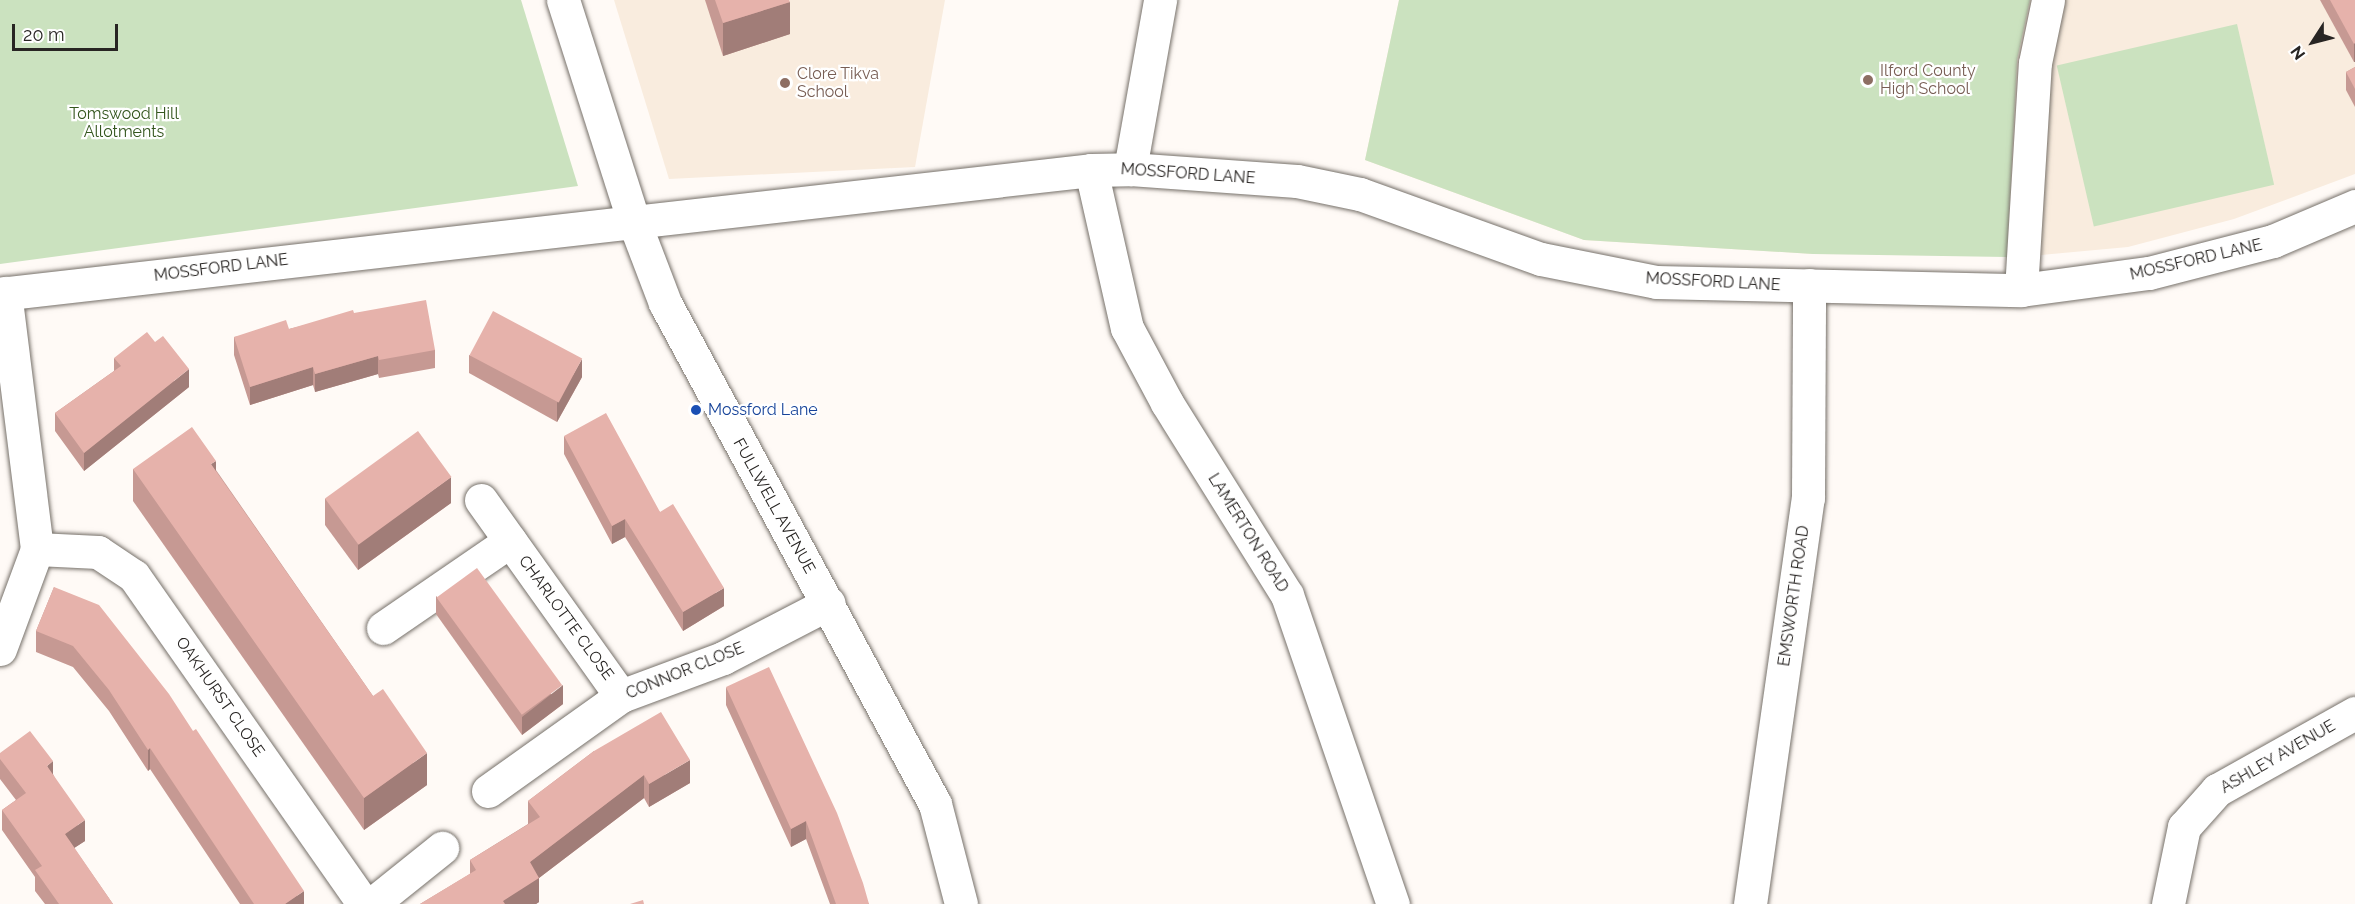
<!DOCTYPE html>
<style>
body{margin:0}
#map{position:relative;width:2355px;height:904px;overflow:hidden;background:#fffaf6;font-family:Raleway,sans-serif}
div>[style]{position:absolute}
.built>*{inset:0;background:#f9ecde}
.green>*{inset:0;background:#cbe2bf;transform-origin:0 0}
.roads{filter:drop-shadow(0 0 2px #77716a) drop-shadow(0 0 2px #77716a)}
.minor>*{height:33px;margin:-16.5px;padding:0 16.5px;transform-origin:16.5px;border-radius:16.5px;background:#fff}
.wall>*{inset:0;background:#c69993}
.shaded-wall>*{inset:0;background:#a17d78;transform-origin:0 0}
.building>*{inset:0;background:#e6b2ab;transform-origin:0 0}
.dots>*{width:16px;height:16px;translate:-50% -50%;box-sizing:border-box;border:3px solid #fff;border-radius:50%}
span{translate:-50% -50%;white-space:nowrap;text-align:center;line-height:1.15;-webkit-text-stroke:4.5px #fff;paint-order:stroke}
.education-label{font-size:16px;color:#785e54}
.left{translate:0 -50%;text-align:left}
.park-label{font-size:16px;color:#34561e}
.street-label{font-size:16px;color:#282523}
.transit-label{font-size:16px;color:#164399}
.north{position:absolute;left:2283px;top:12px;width:60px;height:60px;-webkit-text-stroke:4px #fff;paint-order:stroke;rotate:234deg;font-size:16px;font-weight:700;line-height:24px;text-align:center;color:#282523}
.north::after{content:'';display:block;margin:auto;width:21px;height:27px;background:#282523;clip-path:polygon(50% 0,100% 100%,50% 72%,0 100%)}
.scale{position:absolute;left:12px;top:24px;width:106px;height:27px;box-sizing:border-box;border:3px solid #282523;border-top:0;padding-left:8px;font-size:18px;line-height:21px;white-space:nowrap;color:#282523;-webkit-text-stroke:4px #fff;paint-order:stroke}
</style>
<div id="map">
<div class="built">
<i style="clip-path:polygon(614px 0,945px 0,915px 167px,669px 179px)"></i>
<i style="clip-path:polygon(1399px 0,2355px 0,2355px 174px,2234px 219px,2128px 247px,2041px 255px,1813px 254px,1584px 240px,1365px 160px)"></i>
</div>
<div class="green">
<i style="clip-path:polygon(0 0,521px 0,578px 186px,0 264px)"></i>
<i style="clip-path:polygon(1399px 0,2030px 0,2017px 60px,2007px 257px,1813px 254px,1584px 240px,1365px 160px)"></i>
<i style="left:2237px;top:24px;width:165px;height:185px;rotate:77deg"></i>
</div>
<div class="roads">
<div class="minor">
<i style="left:563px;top:0;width:230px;rotate:72.3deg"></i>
<i style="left:633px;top:219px;width:90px;rotate:69.1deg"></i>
<i style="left:665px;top:303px;width:569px;rotate:61.68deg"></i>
<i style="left:935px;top:804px;width:103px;rotate:75.4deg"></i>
<i style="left:1130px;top:169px;width:172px;rotate:-79.9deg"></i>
<i style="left:1091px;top:170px;width:162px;rotate:77.2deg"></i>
<i style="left:1127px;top:328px;width:85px;rotate:61.9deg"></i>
<i style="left:1167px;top:403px;width:226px;rotate:58deg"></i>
<i style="left:1287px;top:595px;width:327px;rotate:71.1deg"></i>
<i style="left:2021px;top:290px;width:227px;rotate:-86.5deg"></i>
<i style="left:2035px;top:63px;width:64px;rotate:-78.3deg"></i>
<i style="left:0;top:294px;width:1098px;rotate:-6.48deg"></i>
<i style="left:1091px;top:170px;width:39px;rotate:-1deg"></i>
<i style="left:1130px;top:169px;width:167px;rotate:4.1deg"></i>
<i style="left:1297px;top:181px;width:64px;rotate:11.7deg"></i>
<i style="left:1360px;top:194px;width:192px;rotate:19.8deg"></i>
<i style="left:1541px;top:259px;width:117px;rotate:11.3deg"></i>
<i style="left:1656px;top:282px;width:365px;rotate:1.3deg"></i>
<i style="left:2021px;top:290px;width:129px;rotate:-7.6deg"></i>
<i style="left:2149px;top:273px;width:128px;rotate:-14.5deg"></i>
<i style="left:2273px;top:241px;width:89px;rotate:-23.1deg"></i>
<i style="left:481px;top:500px;width:241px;rotate:54.5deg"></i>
<i style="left:37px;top:549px;width:61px;rotate:2.8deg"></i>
<i style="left:98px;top:552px;width:43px;rotate:33.7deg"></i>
<i style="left:134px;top:576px;width:401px;rotate:55deg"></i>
<i style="left:383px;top:628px;width:154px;rotate:-34.4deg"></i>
<i style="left:0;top:649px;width:107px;rotate:-69.7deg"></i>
<i style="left:37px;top:549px;width:258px;rotate:-97.1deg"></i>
<i style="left:488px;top:791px;width:163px;rotate:-35.5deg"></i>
<i style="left:621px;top:696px;width:109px;rotate:-20.4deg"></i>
<i style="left:723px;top:658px;width:119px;rotate:-27.4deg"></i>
<i style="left:372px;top:904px;width:90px;rotate:-38.7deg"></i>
<i style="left:1750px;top:904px;width:410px;rotate:-81.9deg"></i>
<i style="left:1808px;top:498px;width:213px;rotate:-89.7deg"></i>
<i style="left:2168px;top:904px;width:79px;rotate:-78.3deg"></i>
<i style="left:2184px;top:827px;width:50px;rotate:-48.3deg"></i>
<i style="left:2217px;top:790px;width:158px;rotate:-29.2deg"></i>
</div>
</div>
<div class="wall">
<i style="clip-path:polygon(705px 0,789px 0,790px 34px,723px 56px)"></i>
<i style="clip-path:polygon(2320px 0,2355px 0,2354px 62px)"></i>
<i style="clip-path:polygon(2355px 67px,2355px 107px,2346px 90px,2346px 72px)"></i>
<i style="clip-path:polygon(354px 313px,435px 350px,435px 368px,379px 378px,378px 374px,315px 392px,313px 385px,250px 405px,234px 355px,234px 337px,289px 329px)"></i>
<i style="clip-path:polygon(469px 355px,582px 377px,557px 422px,469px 373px)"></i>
<i style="clip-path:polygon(114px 358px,189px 387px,84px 471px,55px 431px,55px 413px,114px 371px)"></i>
<i style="clip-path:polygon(564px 436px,660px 512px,724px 606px,683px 631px,625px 537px,612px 544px,564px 454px)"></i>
<i style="clip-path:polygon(133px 469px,216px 470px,373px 696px,427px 785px,364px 830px,133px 501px)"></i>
<i style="clip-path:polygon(325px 499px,451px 503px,358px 570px,325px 525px)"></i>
<i style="clip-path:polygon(54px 587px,304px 904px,240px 904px,150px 769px,148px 771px,109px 711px,73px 667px,36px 652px,36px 631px)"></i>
<i style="clip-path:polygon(436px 596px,563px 704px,522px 735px,436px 614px)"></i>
<i style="clip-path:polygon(726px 687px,869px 904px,830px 904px,806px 839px,791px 847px,726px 705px)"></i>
<i style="clip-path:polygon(594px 751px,690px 783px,649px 807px,644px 798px,539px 878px,539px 902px,536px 904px,420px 904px,470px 874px,470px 860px,528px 824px,528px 801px)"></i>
<i style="clip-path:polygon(0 753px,53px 774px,85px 841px,74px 848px,113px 904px,45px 904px,35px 891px,35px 877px,2px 830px,2px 810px,16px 800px,0 779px)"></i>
</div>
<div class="shaded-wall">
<i style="clip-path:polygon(790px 2px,790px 34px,723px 56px,723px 23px)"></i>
<i style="left:2355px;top:43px;width:19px;height:1px;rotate:90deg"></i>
<i style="clip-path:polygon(378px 356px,378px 374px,315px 392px,315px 374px)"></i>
<i style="clip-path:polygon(582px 359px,582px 377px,557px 422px,557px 403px)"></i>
<i style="clip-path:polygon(313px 367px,313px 385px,250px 405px,250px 387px)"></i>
<i style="clip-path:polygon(189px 369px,189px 387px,84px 471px,84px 453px)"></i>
<i style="clip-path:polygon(216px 461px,216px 493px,211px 464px)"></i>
<i style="clip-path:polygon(451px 477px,451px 503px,358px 570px,358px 544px)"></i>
<i style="clip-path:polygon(625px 519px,625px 537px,612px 544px,612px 526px)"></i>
<i style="clip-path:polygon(724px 588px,724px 606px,683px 631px,683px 612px)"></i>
<i style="clip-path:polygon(563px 685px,563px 704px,522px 735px,522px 717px)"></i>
<i style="clip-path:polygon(150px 748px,150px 769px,148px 771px,148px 750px)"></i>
<i style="clip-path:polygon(427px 753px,427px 785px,364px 830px,364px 798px)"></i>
<i style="clip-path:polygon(690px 760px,690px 783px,649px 807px,649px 784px)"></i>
<i style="clip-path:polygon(53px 761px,53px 782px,47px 766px)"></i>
<i style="clip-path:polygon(644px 775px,644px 798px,539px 878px,539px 902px,536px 904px,503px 904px,503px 901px,530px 862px)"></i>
<i style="clip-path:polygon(85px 820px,85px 841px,65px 854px,65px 834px)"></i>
<i style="clip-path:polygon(806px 821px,806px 839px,791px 847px,791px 829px)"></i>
<i style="clip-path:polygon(304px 891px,304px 904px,285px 904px)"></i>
</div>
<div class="building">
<i style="clip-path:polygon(715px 0,789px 0,790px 2px,723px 23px)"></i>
<i style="clip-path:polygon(2330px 0,2355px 0,2355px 43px,2354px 44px)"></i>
<i style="clip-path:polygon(2355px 67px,2355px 89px,2346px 72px)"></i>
<i style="clip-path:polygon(426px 300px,435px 350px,379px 360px,378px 356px,315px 374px,313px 367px,250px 387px,234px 337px,286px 320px,289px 329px,353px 310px,354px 313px)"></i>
<i style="left:493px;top:311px;width:101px;height:50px;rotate:28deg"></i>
<i style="clip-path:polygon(147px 332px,155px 342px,163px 336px,189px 369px,84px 453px,55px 413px,121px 366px,114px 358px)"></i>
<i style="clip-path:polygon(606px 413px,660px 512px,673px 504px,724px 588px,683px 612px,625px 519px,612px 526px,564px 436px)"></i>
<i style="clip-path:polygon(192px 427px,216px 461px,211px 464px,373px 696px,383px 689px,427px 753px,364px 798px,133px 469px)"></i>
<i style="left:418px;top:431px;width:57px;height:115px;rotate:54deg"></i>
<i style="left:477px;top:568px;width:145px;height:50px;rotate:54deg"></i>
<i style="clip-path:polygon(54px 587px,99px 605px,169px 694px,193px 731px,196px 729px,304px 891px,285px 904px,254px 904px,150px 748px,148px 750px,109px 690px,73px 646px,36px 631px)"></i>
<i style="clip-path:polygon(769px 667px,837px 813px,863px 883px,869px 904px,836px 904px,806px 821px,791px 829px,726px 687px)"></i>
<i style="clip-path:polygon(661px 712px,690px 760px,649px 784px,644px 775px,530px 862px,539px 878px,503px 901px,505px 904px,420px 904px,476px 870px,470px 860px,540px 817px,528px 801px,594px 751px)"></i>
<i style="clip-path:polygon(30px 731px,53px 761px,47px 766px,85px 820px,65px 834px,113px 904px,59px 904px,35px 870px,42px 866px,2px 810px,26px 793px,0 759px,0 753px)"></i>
<i style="clip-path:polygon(643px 900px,644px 904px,630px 904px)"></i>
</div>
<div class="dots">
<i style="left:1868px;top:80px;background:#8d6e63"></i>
<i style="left:785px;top:83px;background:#8d6e63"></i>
<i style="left:696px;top:410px;background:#1a4fb4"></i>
</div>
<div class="education-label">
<span class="left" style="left:1880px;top:80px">Ilford County<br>High School</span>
<span class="left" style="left:797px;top:83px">Clore Tikva<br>School</span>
</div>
<div class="park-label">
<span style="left:124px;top:123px">Tomswood Hill<br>Allotments</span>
</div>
<div class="street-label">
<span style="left:1188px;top:174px;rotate:4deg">MOSSFORD LANE</span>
<span style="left:2196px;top:260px;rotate:-13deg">MOSSFORD LANE</span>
<span style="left:221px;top:268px;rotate:-7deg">MOSSFORD LANE</span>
<span style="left:1713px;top:282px;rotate:3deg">MOSSFORD LANE</span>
<span style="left:774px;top:506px;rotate:61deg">FULLWELL AVENUE</span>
<span style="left:1248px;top:533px;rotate:58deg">LAMERTON ROAD</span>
<span style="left:1794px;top:596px;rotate:-82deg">EMSWORTH ROAD</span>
<span style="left:566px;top:618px;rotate:54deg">CHARLOTTE CLOSE</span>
<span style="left:685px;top:671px;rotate:-22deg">CONNOR CLOSE</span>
<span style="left:220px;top:697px;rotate:55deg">OAKHURST CLOSE</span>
<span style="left:2278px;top:757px;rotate:-30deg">ASHLEY AVENUE</span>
</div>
<div class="transit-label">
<span class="left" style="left:708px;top:410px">Mossford Lane</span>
</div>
<div class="north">N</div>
<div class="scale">20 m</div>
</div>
